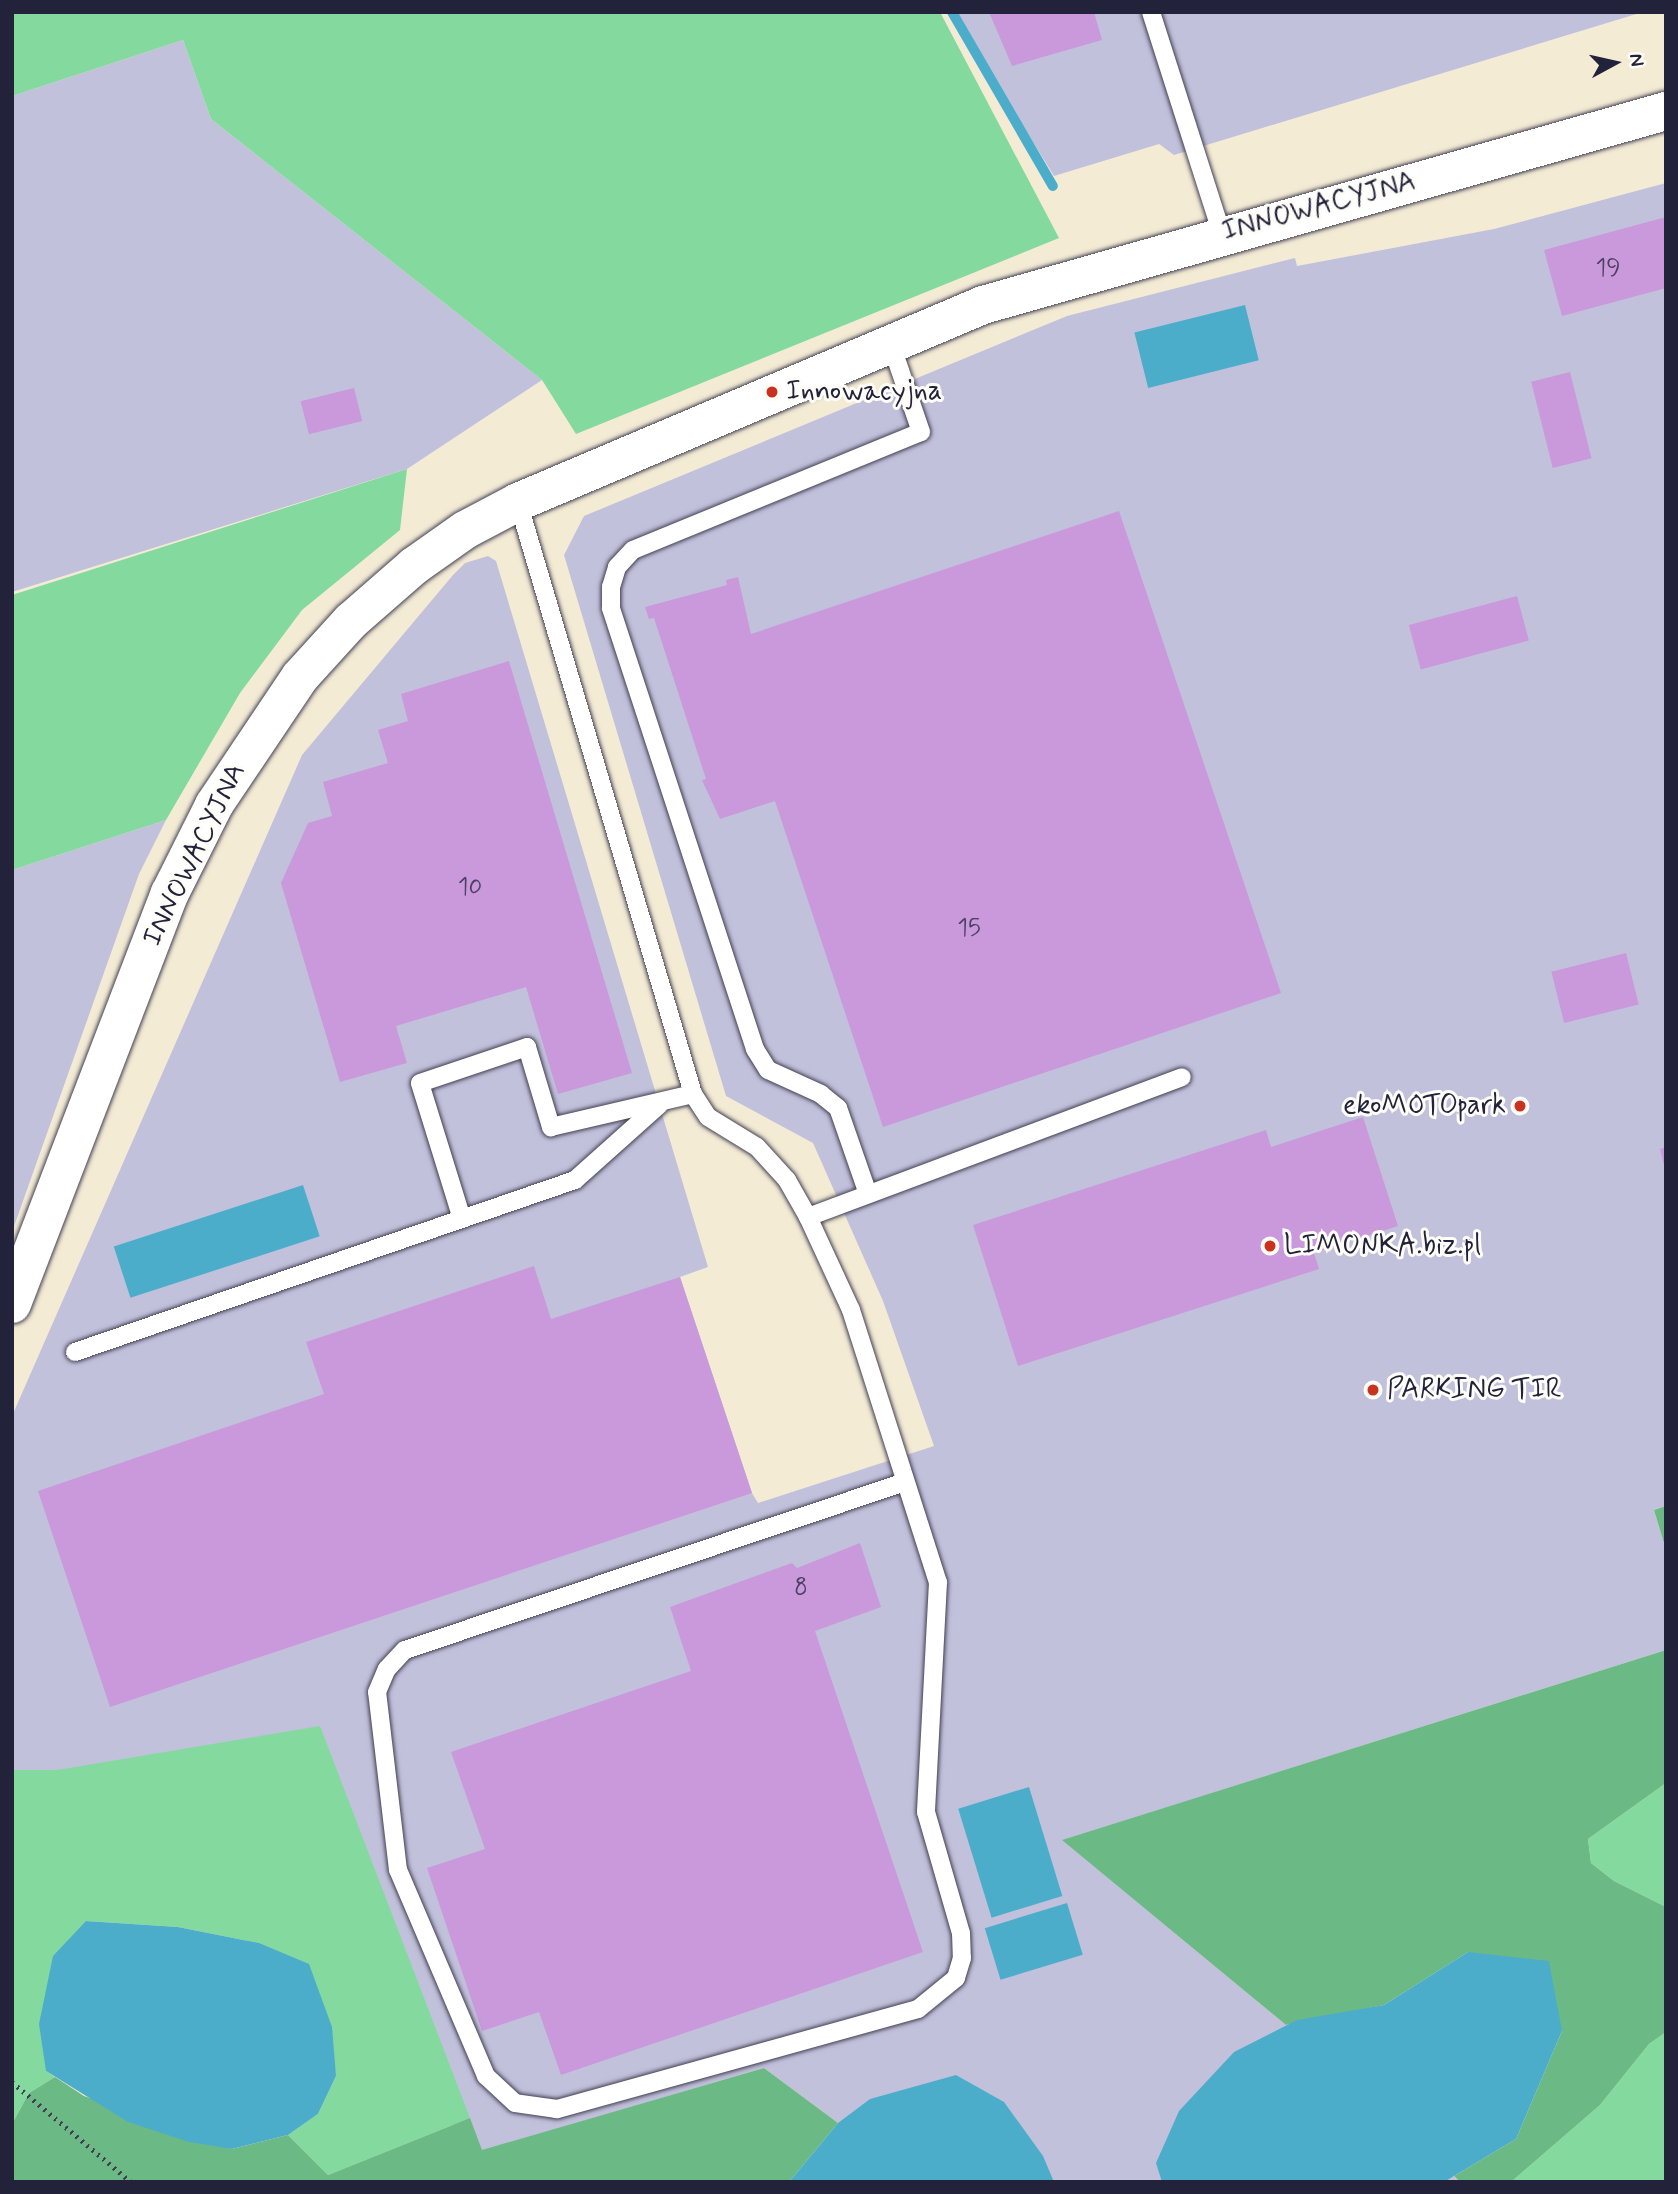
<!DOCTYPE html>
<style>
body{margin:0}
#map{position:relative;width:1678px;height:2194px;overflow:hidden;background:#f4ebd5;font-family:Mynerve,sans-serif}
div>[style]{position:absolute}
.industrial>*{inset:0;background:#c2c1dc}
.green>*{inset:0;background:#84da9e}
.forest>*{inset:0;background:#6bba85}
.water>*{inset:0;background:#4cadcb;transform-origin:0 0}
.stream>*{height:10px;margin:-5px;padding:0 5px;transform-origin:5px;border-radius:5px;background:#4cadcb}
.building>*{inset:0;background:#c999db;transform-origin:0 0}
.path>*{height:4.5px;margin-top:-2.25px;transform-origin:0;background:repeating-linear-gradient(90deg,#424052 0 2px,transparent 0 7px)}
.roads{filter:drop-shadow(0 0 2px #424052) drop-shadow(0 0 2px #424052)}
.service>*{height:18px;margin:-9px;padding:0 9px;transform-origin:9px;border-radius:9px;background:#fff}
.tertiary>*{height:38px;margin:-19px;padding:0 19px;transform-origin:19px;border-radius:19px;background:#fff}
.dots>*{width:19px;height:19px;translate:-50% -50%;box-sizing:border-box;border:4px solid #fdfcf7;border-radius:50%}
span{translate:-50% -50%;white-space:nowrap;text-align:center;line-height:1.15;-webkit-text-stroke:6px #fdfcf7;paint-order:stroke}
.number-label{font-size:24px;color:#4c4063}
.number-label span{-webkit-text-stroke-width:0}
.street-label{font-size:28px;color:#22223b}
.poi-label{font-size:28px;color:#22223b}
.left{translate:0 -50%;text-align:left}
.right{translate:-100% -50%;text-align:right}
.frame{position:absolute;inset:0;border:14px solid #22223b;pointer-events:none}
.north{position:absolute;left:1580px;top:28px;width:70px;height:70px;-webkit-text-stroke:5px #fdfcf7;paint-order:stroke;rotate:82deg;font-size:19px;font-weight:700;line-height:28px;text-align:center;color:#22223b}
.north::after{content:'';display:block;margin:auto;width:24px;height:32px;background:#22223b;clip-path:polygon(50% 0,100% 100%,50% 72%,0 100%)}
</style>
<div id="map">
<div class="industrial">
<i style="clip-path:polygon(953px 12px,1643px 12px,1174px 155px,1159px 144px,1054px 176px)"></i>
<i style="clip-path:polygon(183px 40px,211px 119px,542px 380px,407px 469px,12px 592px,12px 96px)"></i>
<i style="clip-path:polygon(1666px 183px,1666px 1506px,1654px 1510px,1666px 1550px,1666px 1650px,1063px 1840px,1286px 2025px,1460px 2182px,917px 2182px,764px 2068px,482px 2151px,57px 1770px,12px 1770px,12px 1416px,302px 755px,453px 575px,465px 563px,488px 556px,496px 561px,708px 1267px,680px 1277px,752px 1493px,758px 1503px,934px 1446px,883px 1301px,813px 1143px,726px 1096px,564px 555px,584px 516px,1067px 316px,1295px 258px,1297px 266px,1494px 229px)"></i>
<i style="clip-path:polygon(166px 820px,139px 874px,12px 1232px,12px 870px)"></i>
</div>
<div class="green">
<i style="clip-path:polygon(12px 12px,940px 12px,1059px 238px,576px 434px,542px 380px,211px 119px,183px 40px,12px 96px)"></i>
<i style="clip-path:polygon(407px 469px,400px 530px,302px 610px,240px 693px,166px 820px,12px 870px,12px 595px)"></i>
<i style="clip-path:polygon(320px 1726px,470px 2118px,328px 2175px,288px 2135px,318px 2114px,336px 2076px,259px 1943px,178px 1927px,86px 1921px,46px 2071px,55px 2077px,29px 2093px,12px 2124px,12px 1770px,57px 1770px)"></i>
<i style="clip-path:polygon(1666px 1783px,1666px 1907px,1614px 1881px,1591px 1863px,1588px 1839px)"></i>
<i style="clip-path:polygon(1666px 2032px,1666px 2182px,1511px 2182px,1600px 2105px,1649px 2044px)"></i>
</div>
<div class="forest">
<i style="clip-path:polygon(1666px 1506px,1666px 1550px,1654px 1510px)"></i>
<i style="clip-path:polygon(1666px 1650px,1666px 1783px,1588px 1839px,1591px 1863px,1614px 1881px,1666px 1907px,1666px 2032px,1649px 2044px,1600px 2105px,1511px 2182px,1460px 2182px,1454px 2176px,1516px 2139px,1562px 2031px,1468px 1952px,1384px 2005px,1286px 2025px,1062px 1840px)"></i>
<i style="clip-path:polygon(764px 2068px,838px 2123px,789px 2182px,12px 2182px,12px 2124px,29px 2093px,55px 2077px,84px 2096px,232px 2149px,288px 2135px,328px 2175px,470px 2118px,482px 2150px)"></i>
</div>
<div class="water">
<i style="left:1245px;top:305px;width:57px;height:114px;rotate:76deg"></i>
<i style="left:303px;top:1185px;width:54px;height:199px;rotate:72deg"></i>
<i style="left:1029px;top:1787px;width:114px;height:74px;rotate:73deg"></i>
<i style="left:1067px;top:1903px;width:54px;height:86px;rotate:73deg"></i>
<i style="clip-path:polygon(86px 1921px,178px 1927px,259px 1943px,309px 1964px,332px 2027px,336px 2076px,318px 2114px,288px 2135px,232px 2149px,189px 2142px,128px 2122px,46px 2071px,39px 2024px,53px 1956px)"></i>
<i style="clip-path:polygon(1468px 1952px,1549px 1961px,1562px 2031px,1516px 2139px,1444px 2182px,1162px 2182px,1156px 2163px,1179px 2111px,1234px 2052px,1297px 2020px,1384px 2005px)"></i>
<i style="clip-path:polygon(956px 2075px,1004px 2102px,1043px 2156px,1054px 2182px,789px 2182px,838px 2123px,870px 2099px)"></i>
</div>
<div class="stream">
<i style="left:952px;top:12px;width:201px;rotate:59.9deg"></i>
</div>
<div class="building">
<i style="clip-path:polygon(989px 12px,1094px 12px,1102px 40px,1012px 66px)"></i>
<i style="clip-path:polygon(1666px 217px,1666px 288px,1562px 316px,1544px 250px)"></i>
<i style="left:1570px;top:372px;width:89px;height:40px;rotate:76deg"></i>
<i style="left:354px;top:388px;width:34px;height:55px;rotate:76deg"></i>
<i style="clip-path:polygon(1119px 511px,1281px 993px,883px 1127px,775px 801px,720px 819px,702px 780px,706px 779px,654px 618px,649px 619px,645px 607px,727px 585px,726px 580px,738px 577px,751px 634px)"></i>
<i style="left:1517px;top:596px;width:46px;height:112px;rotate:75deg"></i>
<i style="clip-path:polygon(509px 661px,632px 1073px,558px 1094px,526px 987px,396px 1026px,407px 1063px,340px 1082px,281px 883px,308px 823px,332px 816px,323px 782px,388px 763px,378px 730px,408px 721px,401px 694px)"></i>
<i style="left:1626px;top:953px;width:53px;height:77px;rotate:76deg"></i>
<i style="clip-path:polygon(1363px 1117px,1398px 1226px,1314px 1253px,1319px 1269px,1018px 1366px,973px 1225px,1266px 1130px,1271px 1147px)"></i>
<i style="clip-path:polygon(1666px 1147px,1666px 1169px,1665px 1169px,1660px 1149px)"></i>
<i style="clip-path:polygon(534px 1266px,551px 1319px,680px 1277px,752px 1493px,110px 1707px,38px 1491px,324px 1394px,306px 1342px)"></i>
<i style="clip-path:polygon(860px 1543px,881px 1607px,815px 1631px,923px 1952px,561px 2075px,539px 2012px,482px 2031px,427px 1868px,485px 1849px,451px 1752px,691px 1671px,670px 1607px,792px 1563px,797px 1568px)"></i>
</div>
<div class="path">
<i style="left:12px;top:2082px;width:155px;rotate:40deg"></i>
</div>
<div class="roads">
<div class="service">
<i style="left:1151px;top:12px;width:233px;rotate:72.3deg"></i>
<i style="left:518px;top:502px;width:617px;rotate:73.53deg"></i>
<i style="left:693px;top:1094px;width:27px;rotate:57deg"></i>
<i style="left:708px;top:1117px;width:57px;rotate:31.5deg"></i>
<i style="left:757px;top:1147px;width:45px;rotate:47.7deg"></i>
<i style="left:787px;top:1180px;width:43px;rotate:60.4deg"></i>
<i style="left:808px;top:1217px;width:102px;rotate:65.2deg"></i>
<i style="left:851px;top:1310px;width:286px;rotate:72.3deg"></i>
<i style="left:938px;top:1582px;width:230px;rotate:93deg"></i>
<i style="left:926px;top:1812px;width:126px;rotate:73.9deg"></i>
<i style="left:961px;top:1933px;width:25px;rotate:88deg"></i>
<i style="left:962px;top:1958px;width:21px;rotate:107deg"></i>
<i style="left:956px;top:1978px;width:49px;rotate:140.8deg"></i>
<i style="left:918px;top:2009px;width:375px;rotate:164.5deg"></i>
<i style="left:557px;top:2109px;width:42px;rotate:-171.9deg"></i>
<i style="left:515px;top:2103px;width:40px;rotate:-137deg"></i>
<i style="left:486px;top:2076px;width:224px;rotate:-113.1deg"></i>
<i style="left:398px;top:1870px;width:179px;rotate:-96.7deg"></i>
<i style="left:377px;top:1692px;width:25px;rotate:-67deg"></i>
<i style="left:387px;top:1669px;width:26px;rotate:-47deg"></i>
<i style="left:405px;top:1650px;width:527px;rotate:-18.57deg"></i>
<i style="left:868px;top:1194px;width:91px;rotate:-109.2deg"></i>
<i style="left:838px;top:1108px;width:22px;rotate:-141deg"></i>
<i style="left:821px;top:1094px;width:58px;rotate:-155.6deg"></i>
<i style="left:768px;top:1070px;width:25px;rotate:-122deg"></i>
<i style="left:755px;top:1049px;width:464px;rotate:-108.1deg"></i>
<i style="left:611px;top:608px;width:21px;rotate:-90deg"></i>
<i style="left:611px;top:587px;width:21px;rotate:-73deg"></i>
<i style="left:617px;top:567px;width:23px;rotate:-47deg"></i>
<i style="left:633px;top:550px;width:311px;rotate:-22.3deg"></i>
<i style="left:921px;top:432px;width:96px;rotate:-108.8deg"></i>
<i style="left:808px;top:1217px;width:399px;rotate:-20.5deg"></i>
<i style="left:462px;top:1219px;width:142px;rotate:-107.2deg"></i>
<i style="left:420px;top:1083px;width:113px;rotate:-18.6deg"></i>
<i style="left:527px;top:1047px;width:84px;rotate:73.3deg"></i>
<i style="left:551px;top:1127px;width:146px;rotate:-13.1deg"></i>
<i style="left:75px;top:1352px;width:529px;rotate:-18.98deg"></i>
<i style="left:575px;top:1180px;width:113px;rotate:-41.8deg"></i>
</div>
<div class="tertiary">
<i style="left:12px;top:1304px;width:440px;rotate:-69deg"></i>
<i style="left:170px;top:893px;width:98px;rotate:-63.4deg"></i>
<i style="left:214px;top:805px;width:154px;rotate:-56.1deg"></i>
<i style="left:300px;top:677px;width:76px;rotate:-47.7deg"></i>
<i style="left:351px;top:621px;width:84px;rotate:-41.1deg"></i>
<i style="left:414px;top:566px;width:62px;rotate:-35.2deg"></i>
<i style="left:465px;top:530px;width:60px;rotate:-27.8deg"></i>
<i style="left:518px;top:502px;width:505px;rotate:-22.96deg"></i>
<i style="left:983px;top:305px;width:710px;rotate:-15.86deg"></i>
</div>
</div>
<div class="dots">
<i style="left:772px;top:392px;background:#c8321e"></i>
<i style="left:1520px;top:1106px;background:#c8321e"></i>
<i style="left:1270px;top:1246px;background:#c8321e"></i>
<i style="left:1373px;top:1390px;background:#c8321e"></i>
</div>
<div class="number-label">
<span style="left:1608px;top:269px">19</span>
<span style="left:470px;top:888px">10</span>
<span style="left:969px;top:929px">15</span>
<span style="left:801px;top:1588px">8</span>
</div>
<div class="street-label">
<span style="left:1319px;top:207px;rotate:-15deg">INNOWACYJNA</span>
<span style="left:195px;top:855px;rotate:-64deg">INNOWACYJNA</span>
</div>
<div class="poi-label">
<span class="left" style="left:786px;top:392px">Innowacyjna</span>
<span class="right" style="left:1506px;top:1106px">ekoMOTOpark</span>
<span class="left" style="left:1284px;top:1246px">LIMONKA.biz.pl</span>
<span class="left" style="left:1387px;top:1390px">PARKING TIR</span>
</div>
<div class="frame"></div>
<div class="north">N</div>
</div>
